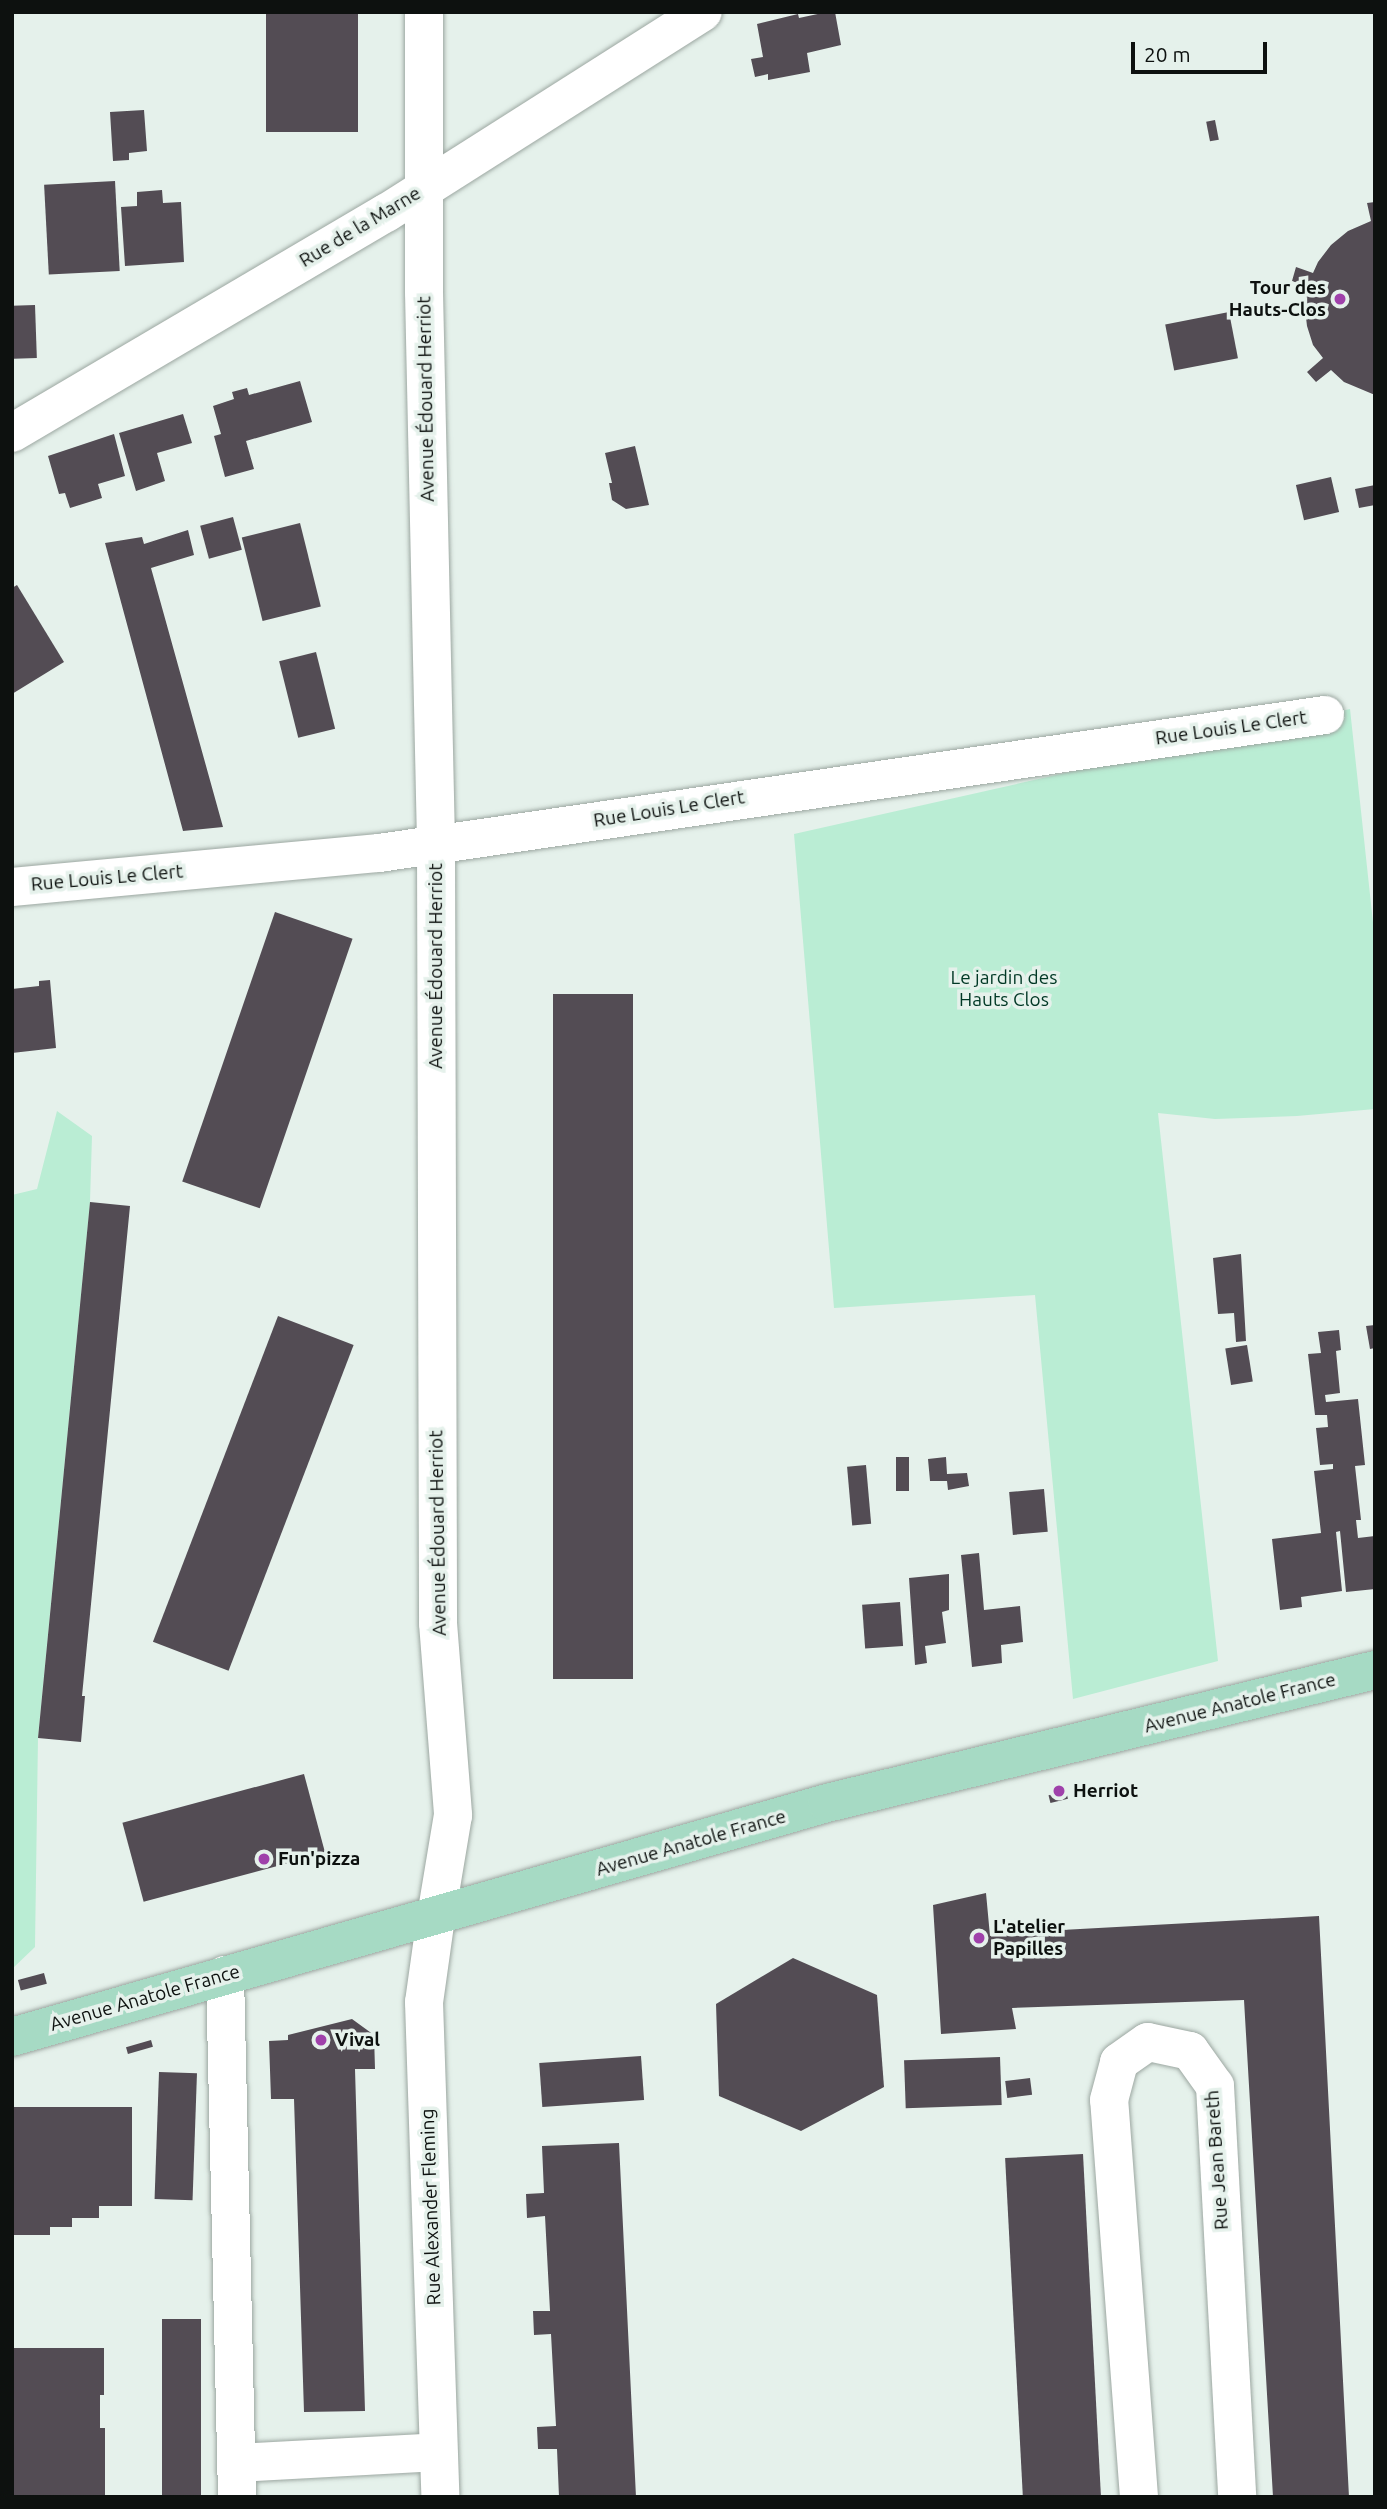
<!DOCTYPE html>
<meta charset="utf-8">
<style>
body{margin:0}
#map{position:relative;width:1387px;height:2509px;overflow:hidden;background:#e5f1eb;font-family:Ubuntu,sans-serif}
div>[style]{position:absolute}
.green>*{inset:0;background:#baedd4}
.building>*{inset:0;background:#534c54;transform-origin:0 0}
.roads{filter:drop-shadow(0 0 2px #9ca7a1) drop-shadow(0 0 2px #9ca7a1)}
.street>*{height:38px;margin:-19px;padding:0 19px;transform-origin:19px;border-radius:19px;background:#fff}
.secondary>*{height:38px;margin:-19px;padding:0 19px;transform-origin:19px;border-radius:19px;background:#fff}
.primary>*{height:38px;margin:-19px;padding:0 19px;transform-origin:19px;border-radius:19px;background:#a6dac4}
.dots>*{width:19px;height:19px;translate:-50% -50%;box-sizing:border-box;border:4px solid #e5f1eb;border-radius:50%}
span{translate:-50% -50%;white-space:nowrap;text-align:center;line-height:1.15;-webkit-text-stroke:7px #e5f1eb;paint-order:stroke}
.street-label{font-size:19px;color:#0d110f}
.poi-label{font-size:19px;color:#0d110f;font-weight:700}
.right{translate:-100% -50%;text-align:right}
.left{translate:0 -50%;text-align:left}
.park-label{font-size:19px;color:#003825}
.frame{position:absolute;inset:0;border:14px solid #0d110f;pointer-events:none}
.scale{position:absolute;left:1131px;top:42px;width:136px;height:32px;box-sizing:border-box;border:4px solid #0d110f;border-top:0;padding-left:9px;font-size:21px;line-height:24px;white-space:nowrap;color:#0d110f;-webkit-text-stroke:5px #e5f1eb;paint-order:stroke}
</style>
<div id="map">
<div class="green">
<i style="clip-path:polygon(1350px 709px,1375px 941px,1375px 1109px,1297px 1116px,1215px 1119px,1158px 1113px,1218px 1661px,1073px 1699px,1035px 1295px,834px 1308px,794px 834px)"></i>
<i style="clip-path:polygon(57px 1111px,92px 1136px,90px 1202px,38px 1737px,35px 1947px,12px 1969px,12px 1195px,37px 1189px)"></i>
</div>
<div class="building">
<i style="left:266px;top:12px;width:92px;height:120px"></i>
<i style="clip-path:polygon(827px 12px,835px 12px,841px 45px,807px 53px,810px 72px,768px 80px,768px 74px,755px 77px,751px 59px,763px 57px,757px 24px,798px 14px,799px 18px)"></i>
<i style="clip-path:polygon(144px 110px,147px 151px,129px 153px,129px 160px,113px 161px,110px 112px)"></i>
<i style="left:1215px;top:120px;width:20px;height:9px;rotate:79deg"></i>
<i style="left:115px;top:181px;width:90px;height:71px;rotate:87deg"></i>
<i style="clip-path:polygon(162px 190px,163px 203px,181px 202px,184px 262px,125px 266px,121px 207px,137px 206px,137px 192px)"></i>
<i style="clip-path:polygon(1375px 202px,1375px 395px,1344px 382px,1331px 370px,1316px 382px,1307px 372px,1323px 358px,1313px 345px,1307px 326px,1305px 309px,1308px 287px,1292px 281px,1296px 267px,1313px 273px,1318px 262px,1331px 245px,1348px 231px,1371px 221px,1367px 203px)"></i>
<i style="left:35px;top:305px;width:53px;height:23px;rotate:88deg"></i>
<i style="left:1229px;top:312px;width:47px;height:65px;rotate:79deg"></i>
<i style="clip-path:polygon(300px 381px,312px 422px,246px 441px,254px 469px,225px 477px,214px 436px,221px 434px,213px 406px,234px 399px,232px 392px,247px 388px,249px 395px)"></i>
<i style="clip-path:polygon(183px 414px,192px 443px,157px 453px,165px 481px,136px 491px,119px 433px)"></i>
<i style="clip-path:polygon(114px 434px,125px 476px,98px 484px,102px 498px,70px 508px,65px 493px,59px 494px,48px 456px)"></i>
<i style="clip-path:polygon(635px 446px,649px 505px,626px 509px,612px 500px,609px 483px,612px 483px,605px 453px)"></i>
<i style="left:1331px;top:477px;width:36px;height:36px;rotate:77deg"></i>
<i style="clip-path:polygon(1375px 485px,1375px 505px,1359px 508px,1355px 489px)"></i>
<i style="left:233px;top:517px;width:34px;height:34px;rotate:75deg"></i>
<i style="left:300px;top:523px;width:86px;height:60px;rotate:76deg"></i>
<i style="clip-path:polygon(188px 530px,194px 555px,151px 568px,223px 827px,183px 831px,105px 543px,142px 537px,144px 544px)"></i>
<i style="clip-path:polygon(17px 585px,64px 662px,12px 694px,12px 588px)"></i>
<i style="left:316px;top:652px;width:79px;height:38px;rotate:76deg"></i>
<i style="left:275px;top:912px;width:82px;height:285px;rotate:19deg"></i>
<i style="clip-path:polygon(50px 980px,56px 1048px,12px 1053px,12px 989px,39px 986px,39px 981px)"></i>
<i style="left:633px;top:994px;width:685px;height:80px;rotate:90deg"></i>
<i style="clip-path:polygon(90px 1202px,130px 1206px,82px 1696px,85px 1696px,81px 1742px,38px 1738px)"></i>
<i style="clip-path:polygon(1241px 1254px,1246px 1341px,1236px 1342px,1234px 1313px,1218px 1314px,1213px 1258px)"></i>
<i style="left:278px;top:1316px;width:81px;height:349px;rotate:21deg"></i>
<i style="clip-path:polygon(1375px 1325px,1375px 1348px,1370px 1349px,1366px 1326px)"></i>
<i style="clip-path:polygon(1339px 1330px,1341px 1350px,1336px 1351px,1340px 1393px,1325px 1395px,1326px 1402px,1358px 1399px,1365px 1465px,1355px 1466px,1361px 1520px,1356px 1520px,1358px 1538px,1375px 1536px,1375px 1589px,1346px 1592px,1340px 1531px,1336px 1532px,1342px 1591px,1301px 1597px,1302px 1607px,1280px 1610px,1272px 1539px,1321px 1533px,1314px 1471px,1333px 1469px,1333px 1464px,1320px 1465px,1316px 1428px,1328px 1427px,1327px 1415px,1315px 1415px,1308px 1354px,1321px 1353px,1318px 1332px)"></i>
<i style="left:1247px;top:1345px;width:37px;height:22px;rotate:81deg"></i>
<i style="left:896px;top:1457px;width:13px;height:34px"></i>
<i style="clip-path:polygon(946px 1457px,947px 1474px,967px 1473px,969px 1486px,948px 1490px,947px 1481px,930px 1481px,928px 1459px)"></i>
<i style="left:866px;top:1465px;width:59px;height:19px;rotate:85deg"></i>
<i style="left:1044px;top:1489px;width:43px;height:35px;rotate:85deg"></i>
<i style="clip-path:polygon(979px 1553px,984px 1610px,1020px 1606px,1023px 1642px,1001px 1645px,1002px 1663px,972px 1667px,961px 1555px)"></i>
<i style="clip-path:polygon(949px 1574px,949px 1610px,942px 1612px,946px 1643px,925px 1646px,927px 1663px,915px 1665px,909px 1578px)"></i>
<i style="left:900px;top:1602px;width:44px;height:38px;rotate:86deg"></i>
<i style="left:304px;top:1774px;width:82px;height:188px;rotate:75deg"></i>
<i style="left:1066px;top:1791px;width:8px;height:18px;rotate:76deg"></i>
<i style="clip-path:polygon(986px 1893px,990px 1936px,1005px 1933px,1319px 1916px,1349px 2497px,1273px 2497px,1244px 2000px,1012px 2008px,1016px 2029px,941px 2034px,933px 1905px)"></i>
<i style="clip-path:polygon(793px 1958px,877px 1995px,884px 2087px,801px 2131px,719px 2096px,716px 2004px)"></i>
<i style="left:44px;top:1973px;width:11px;height:27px;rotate:75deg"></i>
<i style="clip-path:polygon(352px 2019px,374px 2035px,375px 2069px,355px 2069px,365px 2411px,304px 2412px,294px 2099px,271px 2099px,269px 2041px,288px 2040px,288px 2035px)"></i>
<i style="left:151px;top:2040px;width:7px;height:26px;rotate:74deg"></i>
<i style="left:641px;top:2056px;width:44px;height:102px;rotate:86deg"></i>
<i style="left:1000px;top:2057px;width:48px;height:96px;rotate:88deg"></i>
<i style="left:159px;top:2072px;width:38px;height:127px;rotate:2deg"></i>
<i style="left:1030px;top:2078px;width:17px;height:25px;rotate:83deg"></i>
<i style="clip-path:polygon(12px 2107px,132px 2107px,132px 2206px,99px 2206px,99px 2218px,72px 2218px,72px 2227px,50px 2227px,50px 2235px,12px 2235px)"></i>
<i style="clip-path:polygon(619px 2143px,636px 2497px,559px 2497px,557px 2449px,538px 2449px,537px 2427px,556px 2426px,551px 2334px,534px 2335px,533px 2311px,550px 2311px,545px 2216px,527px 2218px,526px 2194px,544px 2193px,542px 2146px)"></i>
<i style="left:1083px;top:2154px;width:343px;height:78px;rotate:87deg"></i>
<i style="left:162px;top:2319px;width:39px;height:178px"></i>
<i style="clip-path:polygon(12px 2348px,104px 2348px,104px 2395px,100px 2395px,100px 2428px,105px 2428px,105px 2497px,12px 2497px)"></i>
</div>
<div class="roads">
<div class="street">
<i style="left:12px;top:887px;width:369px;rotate:-5.3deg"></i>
<i style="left:379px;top:853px;width:956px;rotate:-8.3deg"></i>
<i style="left:436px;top:1917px;width:86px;rotate:98deg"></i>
<i style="left:424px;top:2002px;width:495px;rotate:88.1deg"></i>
<i style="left:225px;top:1975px;width:522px;rotate:88.68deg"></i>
<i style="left:237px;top:2463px;width:201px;rotate:-3.1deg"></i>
<i style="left:1139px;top:2497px;width:398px;rotate:-94.3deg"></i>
<i style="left:1109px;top:2100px;width:39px;rotate:-75deg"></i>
<i style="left:1119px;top:2062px;width:35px;rotate:-35deg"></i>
<i style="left:1148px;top:2042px;width:43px;rotate:12.1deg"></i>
<i style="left:1190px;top:2051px;width:43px;rotate:54.5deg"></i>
<i style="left:1215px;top:2086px;width:412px;rotate:86.9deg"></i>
</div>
<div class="secondary">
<i style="left:424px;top:12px;width:280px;rotate:90deg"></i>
<i style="left:424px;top:292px;width:552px;rotate:88.75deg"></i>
<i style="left:436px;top:844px;width:779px;rotate:89.85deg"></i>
<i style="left:438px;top:1623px;width:193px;rotate:85.5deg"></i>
<i style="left:453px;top:1815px;width:103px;rotate:99.5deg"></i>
<i style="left:12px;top:433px;width:434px;rotate:-30.5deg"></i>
<i style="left:386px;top:213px;width:375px;rotate:-32.4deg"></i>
</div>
<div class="primary">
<i style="left:12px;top:2037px;width:848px;rotate:-16.02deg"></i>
<i style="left:827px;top:1803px;width:564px;rotate:-13.64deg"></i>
</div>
</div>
<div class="dots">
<i style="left:1340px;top:299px;background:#9f41aa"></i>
<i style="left:1059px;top:1791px;background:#9f41aa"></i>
<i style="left:264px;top:1859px;background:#9f41aa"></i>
<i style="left:979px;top:1938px;background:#9f41aa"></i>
<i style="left:321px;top:2040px;background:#9f41aa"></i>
</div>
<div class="street-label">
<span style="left:360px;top:227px;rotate:-31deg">Rue de la Marne</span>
<span style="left:426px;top:399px;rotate:-91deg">Avenue Édouard Herriot</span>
<span style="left:1231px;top:728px;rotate:-8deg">Rue Louis Le Clert</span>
<span style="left:669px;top:809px;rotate:-9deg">Rue Louis Le Clert</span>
<span style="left:107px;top:878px;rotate:-5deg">Rue Louis Le Clert</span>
<span style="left:436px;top:966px;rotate:-90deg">Avenue Édouard Herriot</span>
<span style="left:438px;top:1533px;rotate:-91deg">Avenue Édouard Herriot</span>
<span style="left:1240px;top:1703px;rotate:-14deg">Avenue Anatole France</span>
<span style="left:691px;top:1843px;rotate:-16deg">Avenue Anatole France</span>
<span style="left:145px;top:1998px;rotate:-16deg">Avenue Anatole France</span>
<span style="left:1217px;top:2160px;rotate:-94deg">Rue Jean Bareth</span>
<span style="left:431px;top:2207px;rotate:-92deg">Rue Alexander Fleming</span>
</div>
<div class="poi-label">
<span class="right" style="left:1326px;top:299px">Tour des<br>Hauts-Clos</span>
<span class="left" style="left:1073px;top:1791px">Herriot</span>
<span class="left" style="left:278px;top:1859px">Fun'pizza</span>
<span class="left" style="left:993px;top:1938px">L'atelier<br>Papilles</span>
<span class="left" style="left:335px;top:2040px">Vival</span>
</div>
<div class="park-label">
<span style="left:1004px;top:989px">Le jardin des<br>Hauts Clos</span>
</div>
<div class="frame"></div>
<div class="scale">20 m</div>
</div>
